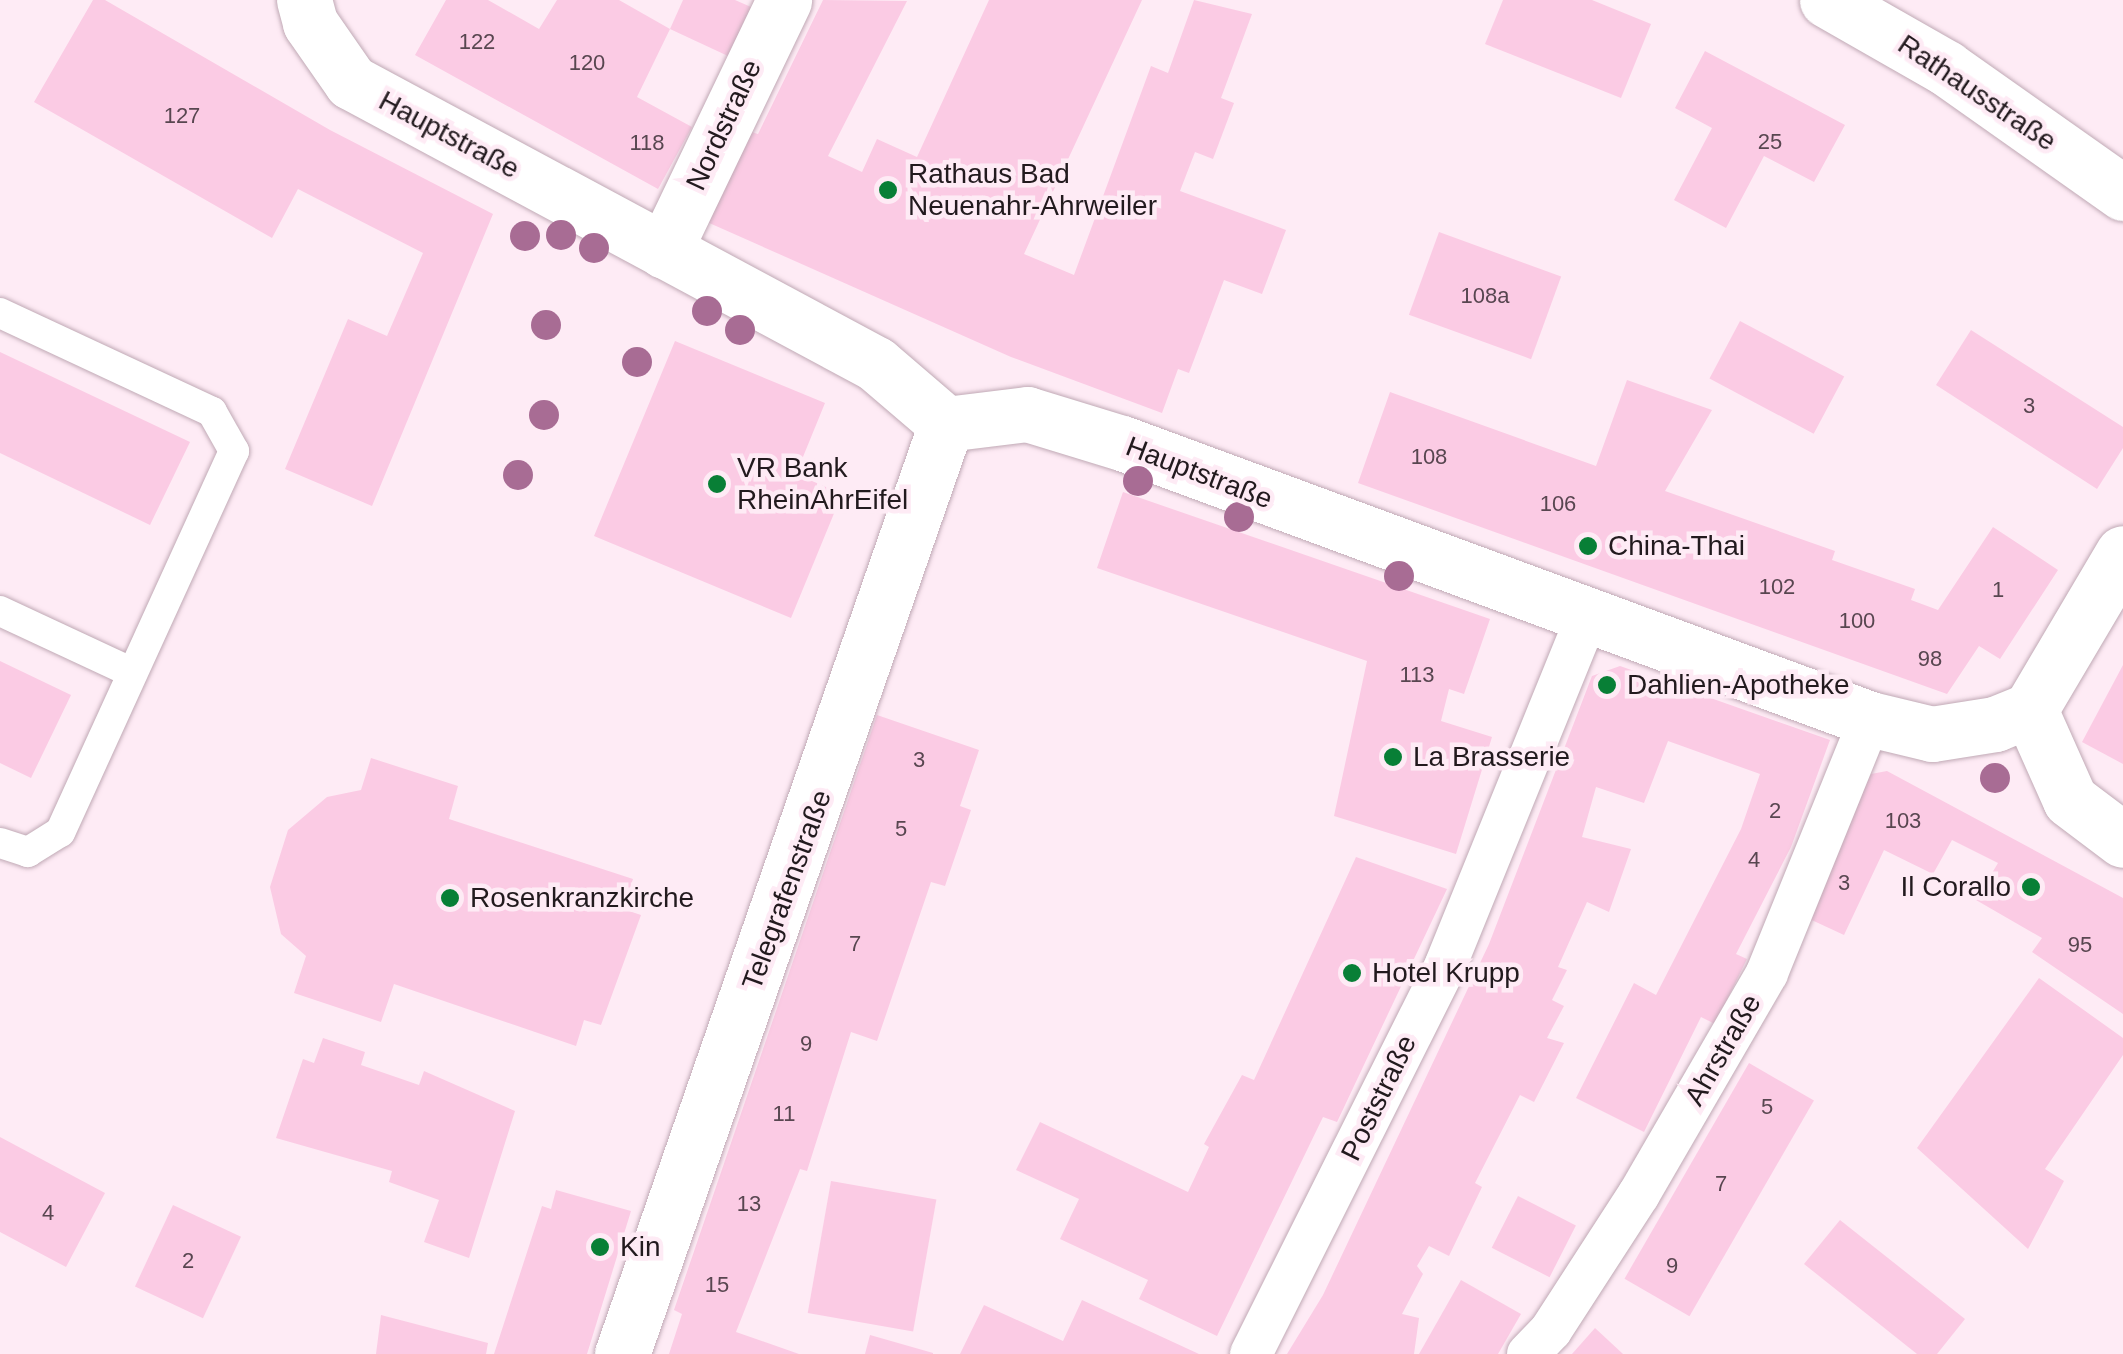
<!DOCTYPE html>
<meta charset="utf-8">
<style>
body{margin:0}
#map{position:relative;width:2123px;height:1354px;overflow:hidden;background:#feebf5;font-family:Helvetica,sans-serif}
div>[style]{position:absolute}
.building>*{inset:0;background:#fbcbe4;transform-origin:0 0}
.roads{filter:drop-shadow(0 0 2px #c0a9b5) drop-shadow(0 0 2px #c0a9b5)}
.service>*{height:30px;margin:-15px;padding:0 15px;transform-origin:15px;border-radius:15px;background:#fff}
.pedestrian>*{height:42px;margin:-21px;padding:0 21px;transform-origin:21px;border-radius:21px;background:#fff}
.minor>*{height:55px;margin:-27.5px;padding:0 27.5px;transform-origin:27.5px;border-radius:27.5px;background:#fff}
.tertiary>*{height:55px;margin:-27.5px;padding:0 27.5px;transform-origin:27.5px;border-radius:27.5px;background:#fff}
.trees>*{width:30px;height:30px;margin:-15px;border-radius:50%;background:#a86c94}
.dots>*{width:28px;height:28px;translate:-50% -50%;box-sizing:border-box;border:5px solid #feebf5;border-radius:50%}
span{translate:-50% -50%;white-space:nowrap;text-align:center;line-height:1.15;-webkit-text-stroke:9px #feebf5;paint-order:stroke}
.number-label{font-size:22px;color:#584650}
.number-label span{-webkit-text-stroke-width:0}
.street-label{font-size:28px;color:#221a1e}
.poi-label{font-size:28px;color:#221a1e}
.left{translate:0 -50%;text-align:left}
.right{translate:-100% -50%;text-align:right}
</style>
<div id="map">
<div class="building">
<i style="clip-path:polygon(93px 0,105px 0,330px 130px,493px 214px,372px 506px,285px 469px,348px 319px,387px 336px,423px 253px,298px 189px,272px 238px,34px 102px)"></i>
<i style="clip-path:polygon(446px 0,488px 0,539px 29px,557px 0,619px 0,670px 29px,637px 97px,692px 127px,658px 189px,415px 55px)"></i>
<i style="clip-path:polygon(683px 0,735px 0,751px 7px,728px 56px,670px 29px)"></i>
<i style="clip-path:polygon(823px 0,907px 1px,828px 156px,862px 172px,877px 139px,917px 157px,989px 0,1142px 0,1024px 254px,1074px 275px,1151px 66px,1168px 73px,1194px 0,1252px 14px,1221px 98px,1234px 103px,1213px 159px,1195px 152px,1180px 191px,1286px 230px,1262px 294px,1224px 280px,1189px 373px,1178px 369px,1162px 413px,1011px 357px,707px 222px,748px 131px,758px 134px)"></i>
<i style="clip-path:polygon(1503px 0,1592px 0,1651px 24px,1621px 98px,1485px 44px)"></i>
<i style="clip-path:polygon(1705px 51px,1845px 125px,1814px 182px,1764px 156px,1726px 228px,1674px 200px,1712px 128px,1675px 108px)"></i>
<i style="left:1439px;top:232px;width:130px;height:88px;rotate:20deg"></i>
<i style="left:1740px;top:321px;width:118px;height:65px;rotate:28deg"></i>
<i style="clip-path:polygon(1971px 330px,2123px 427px,2123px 448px,2097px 489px,1936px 385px)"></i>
<i style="clip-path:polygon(675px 341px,825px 403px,796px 474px,842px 494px,791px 618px,594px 536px)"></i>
<i style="clip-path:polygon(0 352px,190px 442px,150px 525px,0 453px)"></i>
<i style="clip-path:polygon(1627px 380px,1712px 410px,1665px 491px,1835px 551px,1832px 560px,1915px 589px,1911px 600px,1938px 610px,1993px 527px,2058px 570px,2000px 659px,1979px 646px,1947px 694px,1358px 483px,1390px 392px,1596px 466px)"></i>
<i style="clip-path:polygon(1123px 492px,1490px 619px,1464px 694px,1449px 689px,1441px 721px,1492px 737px,1456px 854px,1334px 816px,1367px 661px,1097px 568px)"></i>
<i style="clip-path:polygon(0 661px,71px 695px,31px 778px,0 763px)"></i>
<i style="clip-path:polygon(2123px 665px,2123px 764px,2082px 742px)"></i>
<i style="clip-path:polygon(1620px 666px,1830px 740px,1791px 847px,1736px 954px,1747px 959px,1715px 1024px,1701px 1017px,1644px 1132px,1576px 1098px,1634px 983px,1656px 995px,1741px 829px,1760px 774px,1668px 741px,1644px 803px,1596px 787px,1582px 837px,1631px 849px,1609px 912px,1587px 902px,1558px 967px,1567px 970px,1552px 1000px,1564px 1006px,1547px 1038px,1564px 1043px,1534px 1102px,1520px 1095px,1475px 1183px,1482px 1187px,1449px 1256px,1429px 1246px,1417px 1266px,1423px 1274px,1402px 1314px,1419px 1318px,1414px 1354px,1287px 1354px,1323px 1295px,1489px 944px,1592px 676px)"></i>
<i style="clip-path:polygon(877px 715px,979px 750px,960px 806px,971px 810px,945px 886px,931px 882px,877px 1041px,851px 1032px,807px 1171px,800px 1169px,736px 1332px,799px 1354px,669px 1354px,682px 1314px,674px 1310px)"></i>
<i style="clip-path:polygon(371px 758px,458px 786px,449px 819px,633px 879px,623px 909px,641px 915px,601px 1025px,584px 1020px,576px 1046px,394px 984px,381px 1022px,294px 993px,306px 956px,281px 934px,270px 887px,288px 830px,327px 797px,361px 790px)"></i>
<i style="clip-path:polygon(1887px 771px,2123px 898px,2123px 1014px,2032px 952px,2042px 938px,1976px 900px,1998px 863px,1952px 840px,1933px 874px,1884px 850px,1844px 935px,1803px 916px,1871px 774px)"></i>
<i style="clip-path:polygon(1356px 857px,1447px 889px,1337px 1122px,1323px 1117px,1217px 1336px,1139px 1299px,1148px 1280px,1060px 1239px,1079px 1199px,1016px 1170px,1040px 1122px,1188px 1192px,1209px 1147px,1204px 1144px,1242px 1075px,1254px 1080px)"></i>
<i style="clip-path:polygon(2039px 978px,2123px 1038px,2123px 1055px,2045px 1169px,2064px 1181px,2028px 1249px,1917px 1148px)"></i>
<i style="clip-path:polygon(323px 1038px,365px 1052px,361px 1065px,419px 1085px,424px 1071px,515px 1111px,469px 1258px,424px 1242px,439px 1200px,389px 1182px,392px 1171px,276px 1138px,303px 1059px,314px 1063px)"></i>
<i style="left:1749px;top:1063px;width:75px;height:249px;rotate:30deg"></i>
<i style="clip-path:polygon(0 1137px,105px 1193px,66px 1267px,0 1232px)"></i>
<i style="left:831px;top:1181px;width:107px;height:134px;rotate:10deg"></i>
<i style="clip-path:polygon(556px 1190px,631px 1211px,587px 1354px,494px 1354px,542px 1206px,551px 1209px)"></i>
<i style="left:1518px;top:1196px;width:65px;height:58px;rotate:27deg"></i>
<i style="left:173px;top:1205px;width:75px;height:90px;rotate:25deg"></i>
<i style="clip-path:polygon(1840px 1220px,1965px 1319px,1937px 1354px,1917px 1354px,1804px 1264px)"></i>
<i style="clip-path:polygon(1461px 1280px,1521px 1314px,1498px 1354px,1419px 1354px)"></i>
<i style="clip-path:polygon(1082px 1300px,1199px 1354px,960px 1354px,984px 1305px,1063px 1341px)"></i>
<i style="clip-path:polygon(381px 1315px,488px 1343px,486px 1354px,376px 1354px)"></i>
<i style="clip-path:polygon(1595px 1328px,1623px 1354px,1572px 1354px)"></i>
<i style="clip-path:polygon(870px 1335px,933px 1353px,933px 1354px,865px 1354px)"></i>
</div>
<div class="roads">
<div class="service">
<i style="left:0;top:313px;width:234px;rotate:25deg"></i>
<i style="left:212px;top:412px;width:45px;rotate:60.6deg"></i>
<i style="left:234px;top:451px;width:419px;rotate:114.5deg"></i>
<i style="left:60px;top:832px;width:38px;rotate:148deg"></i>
<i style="left:28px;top:852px;width:29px;rotate:-162deg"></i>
<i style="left:0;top:611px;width:145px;rotate:25deg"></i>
</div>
<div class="pedestrian">
<i style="left:1251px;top:1354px;width:436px;rotate:-63.4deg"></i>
<i style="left:1446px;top:964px;width:377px;rotate:-67.9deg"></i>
<i style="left:1528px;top:1354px;width:33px;rotate:-46deg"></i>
<i style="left:1551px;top:1330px;width:162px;rotate:-57.1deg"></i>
<i style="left:1639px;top:1194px;width:255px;rotate:-59.9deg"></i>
<i style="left:1767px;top:973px;width:274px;rotate:-67.9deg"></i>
</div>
<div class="minor">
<i style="left:304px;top:0;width:24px;rotate:75deg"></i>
<i style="left:310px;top:23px;width:72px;rotate:55.2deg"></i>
<i style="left:351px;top:82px;width:596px;rotate:28.24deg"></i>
<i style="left:876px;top:364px;width:92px;rotate:40.6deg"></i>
<i style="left:946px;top:424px;width:82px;rotate:-7deg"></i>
<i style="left:1027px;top:414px;width:99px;rotate:17deg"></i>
<i style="left:1122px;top:443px;width:797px;rotate:20.25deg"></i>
<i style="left:1870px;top:719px;width:64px;rotate:13.6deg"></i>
<i style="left:1932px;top:734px;width:64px;rotate:-9deg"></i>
<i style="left:1995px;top:724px;width:38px;rotate:-22deg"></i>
<i style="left:664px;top:251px;width:278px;rotate:-64.4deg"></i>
<i style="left:2030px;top:710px;width:182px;rotate:-59.4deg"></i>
<i style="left:2030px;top:710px;width:98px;rotate:66deg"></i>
<i style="left:2070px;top:800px;width:66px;rotate:37deg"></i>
<i style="left:622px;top:1354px;width:985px;rotate:-70.79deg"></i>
</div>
<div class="tertiary">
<i style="left:1827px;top:0;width:137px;rotate:29.7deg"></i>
<i style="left:1946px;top:68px;width:217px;rotate:35.2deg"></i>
</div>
</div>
<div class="trees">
<i style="left:561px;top:235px"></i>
<i style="left:525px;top:236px"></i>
<i style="left:594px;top:248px"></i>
<i style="left:707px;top:311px"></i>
<i style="left:546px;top:325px"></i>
<i style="left:740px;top:330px"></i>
<i style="left:637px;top:362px"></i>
<i style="left:544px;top:415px"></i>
<i style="left:518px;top:475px"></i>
<i style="left:1138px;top:481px"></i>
<i style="left:1239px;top:517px"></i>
<i style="left:1399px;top:576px"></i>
<i style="left:1995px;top:778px"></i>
</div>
<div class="dots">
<i style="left:888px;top:190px;background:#087f36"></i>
<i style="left:717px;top:484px;background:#087f36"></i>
<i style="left:1588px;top:546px;background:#087f36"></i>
<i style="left:1607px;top:685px;background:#087f36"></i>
<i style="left:1393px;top:757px;background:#087f36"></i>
<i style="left:2031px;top:887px;background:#087f36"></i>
<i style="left:450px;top:898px;background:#087f36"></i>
<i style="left:1352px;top:973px;background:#087f36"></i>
<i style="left:600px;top:1247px;background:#087f36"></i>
</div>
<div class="number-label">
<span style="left:477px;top:42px">122</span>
<span style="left:587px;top:63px">120</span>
<span style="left:182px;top:116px">127</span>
<span style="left:1770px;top:142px">25</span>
<span style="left:647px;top:143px">118</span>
<span style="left:1485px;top:296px">108a</span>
<span style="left:2029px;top:406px">3</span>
<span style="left:1429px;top:457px">108</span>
<span style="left:1558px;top:504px">106</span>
<span style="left:1777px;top:587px">102</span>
<span style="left:1998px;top:590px">1</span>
<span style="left:1857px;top:621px">100</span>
<span style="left:1930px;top:659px">98</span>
<span style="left:1417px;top:675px">113</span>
<span style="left:919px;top:760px">3</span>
<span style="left:1775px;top:811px">2</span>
<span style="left:1903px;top:821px">103</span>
<span style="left:901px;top:829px">5</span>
<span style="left:1754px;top:860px">4</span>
<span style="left:1844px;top:883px">3</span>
<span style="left:855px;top:944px">7</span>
<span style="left:2080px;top:945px">95</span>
<span style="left:806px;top:1044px">9</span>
<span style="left:1767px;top:1107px">5</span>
<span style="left:784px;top:1114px">11</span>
<span style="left:1721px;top:1184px">7</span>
<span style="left:749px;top:1204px">13</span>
<span style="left:48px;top:1213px">4</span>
<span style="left:188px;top:1261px">2</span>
<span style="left:1672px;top:1266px">9</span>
<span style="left:717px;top:1285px">15</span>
</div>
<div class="street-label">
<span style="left:1977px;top:93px;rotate:34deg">Rathausstraße</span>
<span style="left:724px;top:125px;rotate:-65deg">Nordstraße</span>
<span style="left:449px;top:135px;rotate:28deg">Hauptstraße</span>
<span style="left:1199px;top:473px;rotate:21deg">Hauptstraße</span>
<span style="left:787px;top:890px;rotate:-70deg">Telegrafenstraße</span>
<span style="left:1723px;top:1050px;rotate:-60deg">Ahrstraße</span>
<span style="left:1379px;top:1098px;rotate:-64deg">Poststraße</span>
</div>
<div class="poi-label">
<span class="left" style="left:908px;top:190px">Rathaus Bad<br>Neuenahr-Ahrweiler</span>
<span class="left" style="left:737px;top:484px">VR Bank<br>RheinAhrEifel</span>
<span class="left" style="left:1608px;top:546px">China-Thai</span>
<span class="left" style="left:1627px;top:685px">Dahlien-Apotheke</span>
<span class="left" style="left:1413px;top:757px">La Brasserie</span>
<span class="right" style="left:2011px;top:887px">Il Corallo</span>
<span class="left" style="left:470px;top:898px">Rosenkranzkirche</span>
<span class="left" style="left:1372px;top:973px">Hotel Krupp</span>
<span class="left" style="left:620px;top:1247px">Kin</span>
</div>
</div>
